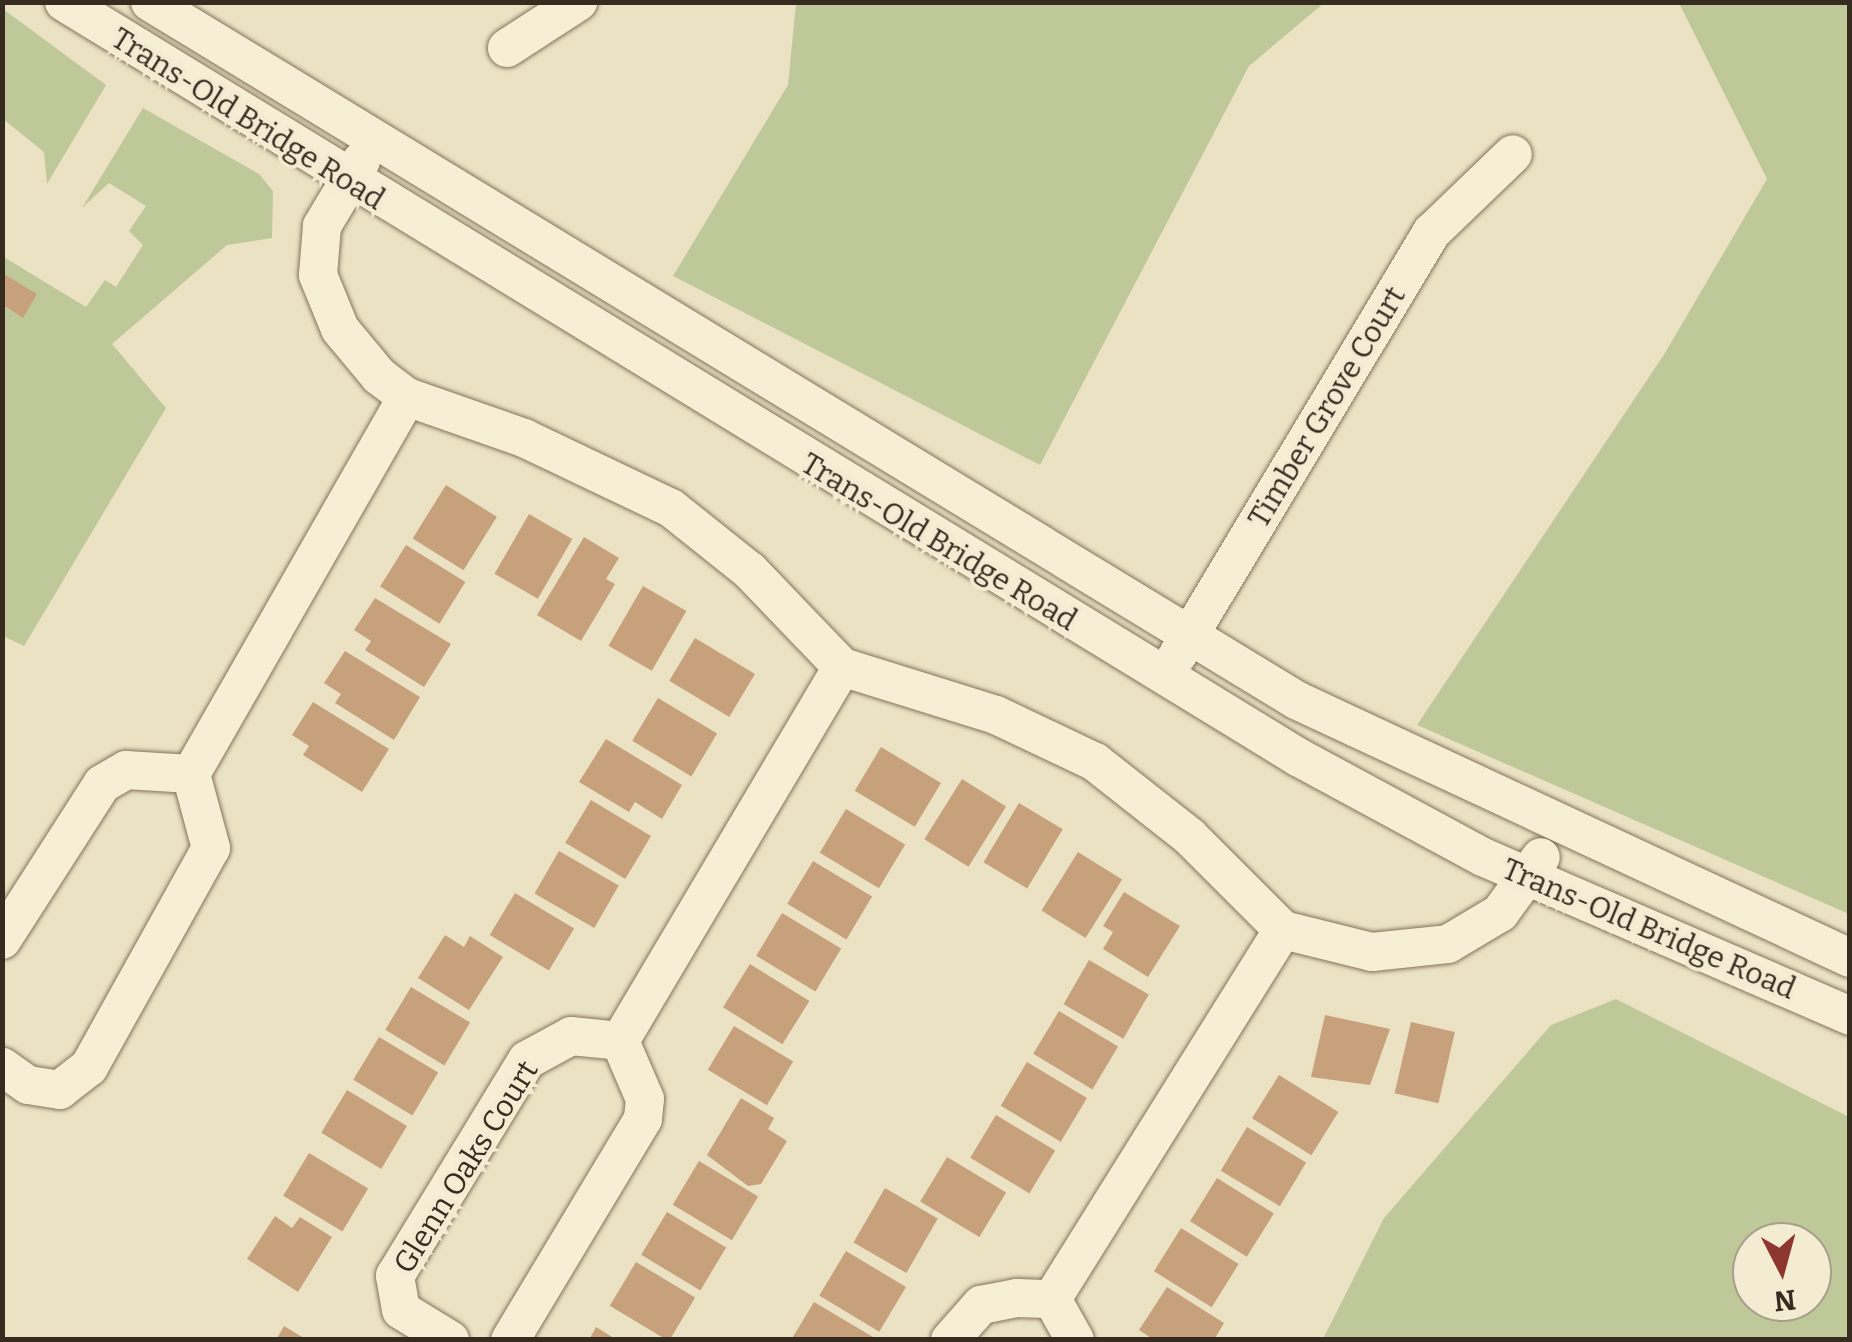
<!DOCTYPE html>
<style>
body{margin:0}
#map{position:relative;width:1852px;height:1342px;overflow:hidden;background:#ebe2c4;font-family:Bitter,serif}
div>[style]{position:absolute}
.green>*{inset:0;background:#bec898}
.building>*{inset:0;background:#c6a17c;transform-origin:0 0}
.roads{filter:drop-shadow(0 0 2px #84745b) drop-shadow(0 0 2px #84745b)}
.street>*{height:38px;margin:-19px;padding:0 19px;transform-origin:19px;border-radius:19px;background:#f6efd6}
span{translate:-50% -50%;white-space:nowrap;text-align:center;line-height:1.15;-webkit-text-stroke:8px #f3ecd3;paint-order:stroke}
.street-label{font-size:30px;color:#352b1e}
.frame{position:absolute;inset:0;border:5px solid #352b1e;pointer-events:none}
.north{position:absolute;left:1732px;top:1222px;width:100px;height:100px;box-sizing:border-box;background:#f3ecd3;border:2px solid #a79f8b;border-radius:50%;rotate:174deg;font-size:28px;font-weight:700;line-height:40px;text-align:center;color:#352b1e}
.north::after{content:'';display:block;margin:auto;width:35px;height:45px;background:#8e3730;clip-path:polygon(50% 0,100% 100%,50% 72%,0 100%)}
</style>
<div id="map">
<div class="green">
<i style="clip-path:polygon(796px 3px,796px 2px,1324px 3px,1249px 66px,1040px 465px,673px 276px,788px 85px)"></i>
<i style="clip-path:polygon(1679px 3px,1849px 3px,1849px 914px,1417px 725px,1665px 353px,1767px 179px)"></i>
<i style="clip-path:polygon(3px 9px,106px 85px,47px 184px,44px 152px,3px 119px)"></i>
<i style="clip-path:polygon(143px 108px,259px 174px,273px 191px,272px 238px,227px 245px,112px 344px,166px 408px,24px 646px,3px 636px,2px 256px,86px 307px,105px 280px,116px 287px,143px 245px,129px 231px,146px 206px,109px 183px,82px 208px)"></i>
<i style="clip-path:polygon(evenodd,1616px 999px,1849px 1117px,1849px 1339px,1323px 1339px,1384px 1218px,1551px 1025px,1616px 999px,1812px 1242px,1812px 1302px,1752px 1302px,1752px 1242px,1812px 1242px)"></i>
</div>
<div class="building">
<i style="clip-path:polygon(2px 273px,37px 294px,23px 318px,2px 304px)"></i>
<i style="left:446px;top:485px;width:60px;height:63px;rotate:32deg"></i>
<i style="left:529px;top:514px;width:50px;height:69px;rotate:30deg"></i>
<i style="clip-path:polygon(584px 537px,619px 558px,606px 579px,615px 584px,581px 641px,537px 615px)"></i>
<i style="left:406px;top:545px;width:70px;height:49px;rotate:32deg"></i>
<i style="left:643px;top:586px;width:50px;height:69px;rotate:30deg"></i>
<i style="clip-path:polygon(375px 598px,451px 644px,424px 687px,365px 650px,371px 641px,354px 630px)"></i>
<i style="left:695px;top:638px;width:70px;height:50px;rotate:31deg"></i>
<i style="clip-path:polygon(345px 651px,420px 697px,394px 740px,335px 703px,341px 694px,324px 683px)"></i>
<i style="left:658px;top:698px;width:69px;height:50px;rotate:31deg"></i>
<i style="clip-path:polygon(313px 702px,389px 749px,362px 792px,303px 755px,309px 746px,292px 735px)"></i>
<i style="clip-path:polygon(606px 739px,682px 785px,662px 819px,635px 802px,629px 812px,579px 782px)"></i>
<i style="left:881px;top:747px;width:70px;height:51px;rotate:31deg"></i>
<i style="left:962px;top:779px;width:52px;height:71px;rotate:32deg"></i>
<i style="left:591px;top:800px;width:70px;height:50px;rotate:31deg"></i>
<i style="left:1019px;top:803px;width:51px;height:69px;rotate:31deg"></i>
<i style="left:846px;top:809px;width:69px;height:51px;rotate:31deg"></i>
<i style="left:559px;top:851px;width:69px;height:49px;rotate:30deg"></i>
<i style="left:1078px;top:852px;width:52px;height:69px;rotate:32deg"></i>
<i style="left:813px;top:861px;width:69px;height:50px;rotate:31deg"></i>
<i style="clip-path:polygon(1124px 892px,1180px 926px,1148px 977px,1103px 949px,1113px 932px,1103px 926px)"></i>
<i style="left:515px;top:893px;width:69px;height:49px;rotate:31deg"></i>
<i style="left:782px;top:913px;width:69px;height:50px;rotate:31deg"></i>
<i style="clip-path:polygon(445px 935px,464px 947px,470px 936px,503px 957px,469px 1010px,418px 978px)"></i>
<i style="left:1089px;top:960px;width:69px;height:51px;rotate:30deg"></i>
<i style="left:750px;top:964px;width:70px;height:51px;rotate:32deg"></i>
<i style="left:411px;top:987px;width:69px;height:50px;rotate:31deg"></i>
<i style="left:1059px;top:1011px;width:69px;height:50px;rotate:31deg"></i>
<i style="clip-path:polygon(1325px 1015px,1390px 1029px,1370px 1085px,1311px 1077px)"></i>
<i style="left:1411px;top:1022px;width:45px;height:73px;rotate:13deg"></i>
<i style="left:734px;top:1026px;width:69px;height:51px;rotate:31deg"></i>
<i style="left:379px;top:1037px;width:69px;height:50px;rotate:31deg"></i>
<i style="left:1027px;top:1062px;width:70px;height:51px;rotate:31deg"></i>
<i style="left:1279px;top:1075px;width:70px;height:51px;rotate:32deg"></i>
<i style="left:347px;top:1090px;width:70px;height:50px;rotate:31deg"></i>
<i style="clip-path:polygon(741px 1098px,774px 1118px,768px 1129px,787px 1141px,761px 1184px,748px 1186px,707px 1155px)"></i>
<i style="left:996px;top:1115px;width:69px;height:50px;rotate:31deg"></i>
<i style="left:1247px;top:1127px;width:69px;height:51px;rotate:31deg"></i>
<i style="left:309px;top:1153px;width:69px;height:50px;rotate:31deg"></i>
<i style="left:947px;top:1157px;width:69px;height:52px;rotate:31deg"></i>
<i style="left:699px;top:1161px;width:69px;height:51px;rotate:31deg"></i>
<i style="left:1217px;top:1178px;width:67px;height:51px;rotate:32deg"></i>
<i style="left:885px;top:1188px;width:61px;height:63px;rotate:30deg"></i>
<i style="left:667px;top:1212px;width:69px;height:50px;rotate:31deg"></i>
<i style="clip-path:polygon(275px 1216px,292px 1228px,300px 1217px,332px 1237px,298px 1292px,247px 1259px)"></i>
<i style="left:1181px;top:1228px;width:68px;height:51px;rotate:32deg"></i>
<i style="left:846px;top:1251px;width:70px;height:52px;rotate:31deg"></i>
<i style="left:636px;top:1262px;width:69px;height:51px;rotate:31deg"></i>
<i style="clip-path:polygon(1167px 1287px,1224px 1323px,1214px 1340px,1154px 1340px,1139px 1330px)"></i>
<i style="clip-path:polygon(814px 1302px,873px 1337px,872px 1340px,791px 1340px)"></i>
<i style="clip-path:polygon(284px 1326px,307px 1340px,276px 1340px)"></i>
<i style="clip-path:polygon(596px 1327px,617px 1340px,589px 1340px)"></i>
</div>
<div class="roads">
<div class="street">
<i style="left:64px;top:2px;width:1447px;rotate:31.46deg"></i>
<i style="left:1298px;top:757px;width:210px;rotate:28.4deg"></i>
<i style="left:1483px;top:857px;width:400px;rotate:23.4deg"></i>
<i style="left:150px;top:2px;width:1342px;rotate:31.34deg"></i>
<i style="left:1296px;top:700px;width:611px;rotate:24.97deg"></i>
<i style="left:507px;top:48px;width:85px;rotate:-32.9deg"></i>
<i style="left:361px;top:161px;width:76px;rotate:121deg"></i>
<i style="left:322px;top:226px;width:49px;rotate:94.7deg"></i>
<i style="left:318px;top:275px;width:58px;rotate:67.8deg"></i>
<i style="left:340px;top:329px;width:61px;rotate:50.3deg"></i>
<i style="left:379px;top:376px;width:35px;rotate:37deg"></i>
<i style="left:407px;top:397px;width:124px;rotate:19.3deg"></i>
<i style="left:524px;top:438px;width:163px;rotate:25.5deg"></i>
<i style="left:671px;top:508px;width:101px;rotate:38.6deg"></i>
<i style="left:750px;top:571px;width:133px;rotate:46.2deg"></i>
<i style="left:842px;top:667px;width:161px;rotate:17.3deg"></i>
<i style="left:996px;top:715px;width:110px;rotate:25.4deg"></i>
<i style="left:1095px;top:762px;width:120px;rotate:38.2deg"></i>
<i style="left:1189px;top:836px;width:133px;rotate:45deg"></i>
<i style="left:1283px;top:930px;width:92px;rotate:13.9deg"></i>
<i style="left:1372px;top:952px;width:76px;rotate:-6deg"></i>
<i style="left:1448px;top:944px;width:61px;rotate:-30.8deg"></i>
<i style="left:1500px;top:913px;width:69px;rotate:-53.8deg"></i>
<i style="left:1177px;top:656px;width:495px;rotate:-59deg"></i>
<i style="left:1432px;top:232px;width:112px;rotate:-43.9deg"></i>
<i style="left:191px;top:774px;width:434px;rotate:-60.2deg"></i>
<i style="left:2px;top:940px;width:185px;rotate:-57.3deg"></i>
<i style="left:102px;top:784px;width:28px;rotate:-30deg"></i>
<i style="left:126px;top:770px;width:65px;rotate:3.5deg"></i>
<i style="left:191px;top:774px;width:77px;rotate:74.9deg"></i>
<i style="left:211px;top:848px;width:251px;rotate:119.1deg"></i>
<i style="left:89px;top:1067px;width:37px;rotate:142deg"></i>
<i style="left:60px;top:1090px;width:32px;rotate:-171deg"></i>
<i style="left:28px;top:1085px;width:32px;rotate:-145deg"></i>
<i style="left:620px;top:1041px;width:435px;rotate:-59.3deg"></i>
<i style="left:1052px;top:1299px;width:435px;rotate:-58deg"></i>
<i style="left:450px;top:1340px;width:57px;rotate:-148.5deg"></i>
<i style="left:401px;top:1310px;width:35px;rotate:-100deg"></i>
<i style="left:395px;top:1276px;width:253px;rotate:-58.6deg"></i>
<i style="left:527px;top:1060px;width:50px;rotate:-28.6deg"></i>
<i style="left:571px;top:1036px;width:49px;rotate:5.8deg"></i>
<i style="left:620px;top:1041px;width:63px;rotate:66.7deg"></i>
<i style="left:645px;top:1099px;width:20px;rotate:96deg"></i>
<i style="left:643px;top:1119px;width:258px;rotate:121deg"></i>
<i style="left:950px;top:1340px;width:47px;rotate:-48.5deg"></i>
<i style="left:981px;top:1305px;width:37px;rotate:-11deg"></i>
<i style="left:1017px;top:1298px;width:35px;rotate:2deg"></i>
<i style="left:1052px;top:1299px;width:47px;rotate:60.7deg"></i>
</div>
</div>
<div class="street-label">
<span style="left:248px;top:119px;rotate:32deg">Trans-Old Bridge Road</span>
<span style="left:1327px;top:407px;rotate:-59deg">Timber Grove Court</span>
<span style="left:939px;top:542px;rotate:31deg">Trans-Old Bridge Road</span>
<span style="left:1649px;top:929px;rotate:23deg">Trans-Old Bridge Road</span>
<span style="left:466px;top:1167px;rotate:-58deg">Glenn Oaks Court</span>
</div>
<div class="frame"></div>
<div class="north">N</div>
</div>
